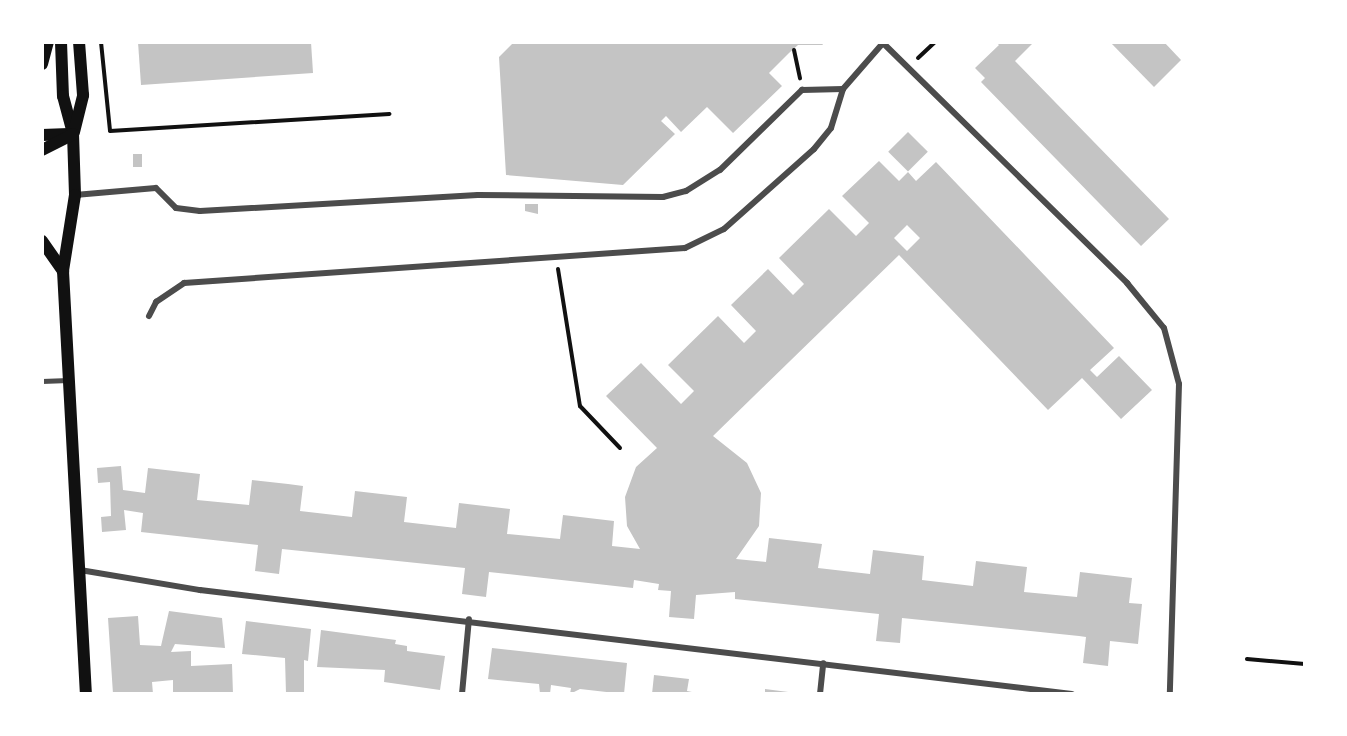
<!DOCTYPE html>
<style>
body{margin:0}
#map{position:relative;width:1347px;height:736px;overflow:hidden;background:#fff;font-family:"PT Sans Narrow",sans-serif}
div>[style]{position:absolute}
.building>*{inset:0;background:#c4c4c4;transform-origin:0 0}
.path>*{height:4px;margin:-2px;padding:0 2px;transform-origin:2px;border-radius:2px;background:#111}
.service>*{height:4.5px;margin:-2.25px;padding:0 2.25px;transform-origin:2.25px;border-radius:2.25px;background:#4c4c4c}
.minor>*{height:6px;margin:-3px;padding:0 3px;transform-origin:3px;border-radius:3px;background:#4c4c4c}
.secondary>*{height:12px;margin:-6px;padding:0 6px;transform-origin:6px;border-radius:6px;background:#111}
span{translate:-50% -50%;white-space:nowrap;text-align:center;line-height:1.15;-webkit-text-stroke:6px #fff;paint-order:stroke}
.frame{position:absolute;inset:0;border:44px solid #fff;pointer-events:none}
</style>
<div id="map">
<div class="building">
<i style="clip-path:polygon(138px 42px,311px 42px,313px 73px,141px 85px)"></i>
<i style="clip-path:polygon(514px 42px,821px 42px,823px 45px,798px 45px,789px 53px,769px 73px,782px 86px,733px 133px,707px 107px,681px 132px,666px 116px,661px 121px,675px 134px,623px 185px,506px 175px,499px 57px)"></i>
<i style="clip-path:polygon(996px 42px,1034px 42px,1015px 61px,1169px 219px,1141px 246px,981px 82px,985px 78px,975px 68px,999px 45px)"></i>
<i style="clip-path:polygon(1110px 42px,1164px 42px,1181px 60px,1154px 87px)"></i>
<i style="left:908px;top:132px;width:28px;height:28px;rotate:45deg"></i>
<i style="left:133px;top:154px;width:9px;height:13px"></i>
<i style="clip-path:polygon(evenodd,879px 161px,899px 181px,908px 172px,916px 181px,936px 162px,1114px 348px,1090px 370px,1097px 377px,1119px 356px,1152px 390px,1121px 419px,1082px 378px,1048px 410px,899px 255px,713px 436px,747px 463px,761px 493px,759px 526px,736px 559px,766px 562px,769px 538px,822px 544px,818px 568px,870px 574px,873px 550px,924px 556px,922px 580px,973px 586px,976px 561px,1027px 567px,1024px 592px,1077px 597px,1080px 572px,1132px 578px,1129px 603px,1142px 604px,1138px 644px,1110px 641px,1108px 666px,1083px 663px,1086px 637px,1079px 636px,902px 618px,900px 643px,876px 641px,879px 614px,735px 599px,735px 592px,696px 595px,694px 619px,669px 617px,671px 591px,658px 590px,659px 584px,634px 580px,633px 588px,489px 572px,486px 597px,462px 594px,465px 568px,282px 549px,279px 574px,255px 571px,258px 545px,141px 532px,143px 513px,124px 510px,126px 530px,102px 532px,101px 517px,111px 516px,110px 482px,98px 483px,97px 468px,121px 466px,123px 490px,145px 493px,148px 468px,200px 474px,197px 500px,249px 505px,252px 480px,288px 484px,303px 486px,300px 511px,352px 517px,355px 491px,407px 497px,404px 522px,456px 528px,459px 503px,510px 509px,507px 534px,560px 539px,563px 515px,614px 521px,612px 546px,640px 549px,627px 526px,625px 497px,636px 467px,657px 448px,606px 396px,641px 363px,681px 404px,694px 391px,668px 365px,718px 316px,744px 343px,756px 331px,731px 305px,768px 269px,793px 295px,804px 284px,779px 258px,829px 209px,856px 236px,869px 223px,842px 196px,879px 161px,907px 225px,920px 238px,907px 251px,894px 238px,907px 225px)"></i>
<i style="clip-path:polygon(525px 204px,538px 204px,538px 214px,525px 211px)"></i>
<i style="clip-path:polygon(169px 611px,222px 618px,225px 648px,175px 644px,171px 652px,191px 651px,191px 666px,232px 664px,233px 694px,173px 694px,173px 680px,152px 682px,153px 694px,113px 694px,108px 618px,138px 616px,140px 645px,161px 646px)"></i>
<i style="clip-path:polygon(246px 621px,311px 629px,308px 661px,304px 660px,304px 694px,286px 694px,285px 658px,242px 654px)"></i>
<i style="clip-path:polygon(321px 630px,396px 640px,395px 644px,407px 646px,407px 651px,445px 656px,440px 690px,384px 682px,385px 670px,317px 667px)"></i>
<i style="clip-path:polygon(492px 648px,627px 663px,624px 694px,580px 689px,570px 694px,571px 688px,551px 685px,550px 694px,540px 694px,539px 684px,488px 679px)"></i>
<i style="clip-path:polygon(654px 675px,689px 679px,687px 691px,702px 694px,652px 694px)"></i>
<i style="clip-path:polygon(765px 689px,796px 693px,796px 694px,765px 694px)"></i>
</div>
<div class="path">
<i style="left:101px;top:42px;width:89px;rotate:84.2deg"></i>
<i style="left:110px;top:131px;width:280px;rotate:-3.5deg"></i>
<i style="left:794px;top:50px;width:29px;rotate:78deg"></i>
<i style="left:918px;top:58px;width:23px;rotate:-43deg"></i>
<i style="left:558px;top:269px;width:139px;rotate:80.9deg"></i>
<i style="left:580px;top:406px;width:58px;rotate:46.4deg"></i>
<i style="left:1247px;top:659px;width:58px;rotate:4.9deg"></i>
</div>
<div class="service">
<i style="left:42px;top:381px;width:26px;rotate:-2deg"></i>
</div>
<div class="minor">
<i style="left:882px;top:42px;width:344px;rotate:44.5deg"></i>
<i style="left:1127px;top:283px;width:58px;rotate:50.6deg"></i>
<i style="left:1164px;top:328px;width:58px;rotate:75deg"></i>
<i style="left:1179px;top:384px;width:310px;rotate:91.7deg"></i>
<i style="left:75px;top:195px;width:81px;rotate:-4.9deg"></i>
<i style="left:156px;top:188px;width:28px;rotate:45deg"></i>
<i style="left:176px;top:208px;width:24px;rotate:7deg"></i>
<i style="left:200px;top:211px;width:278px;rotate:-3.3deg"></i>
<i style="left:478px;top:195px;width:185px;rotate:0.6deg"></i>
<i style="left:663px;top:197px;width:24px;rotate:-15deg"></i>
<i style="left:686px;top:191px;width:40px;rotate:-32deg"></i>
<i style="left:720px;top:170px;width:115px;rotate:-44.3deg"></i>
<i style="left:802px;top:90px;width:41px;rotate:-1.4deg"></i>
<i style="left:843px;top:89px;width:61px;rotate:-49deg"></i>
<i style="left:149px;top:316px;width:16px;rotate:-63deg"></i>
<i style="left:156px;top:302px;width:34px;rotate:-34deg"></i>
<i style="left:184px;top:283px;width:502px;rotate:-4deg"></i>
<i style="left:685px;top:248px;width:43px;rotate:-26deg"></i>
<i style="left:724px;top:229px;width:120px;rotate:-41.6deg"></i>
<i style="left:814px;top:149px;width:27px;rotate:-51deg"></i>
<i style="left:831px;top:128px;width:41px;rotate:-72.9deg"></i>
<i style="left:80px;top:570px;width:122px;rotate:9.5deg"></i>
<i style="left:200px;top:590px;width:878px;rotate:6.8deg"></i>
<i style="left:462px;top:694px;width:75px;rotate:-84.7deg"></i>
<i style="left:820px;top:694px;width:31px;rotate:-84deg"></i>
</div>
<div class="secondary">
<i style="left:61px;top:42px;width:54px;rotate:87.9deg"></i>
<i style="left:63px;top:96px;width:39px;rotate:75deg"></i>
<i style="left:73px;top:134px;width:61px;rotate:88.1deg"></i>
<i style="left:75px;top:195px;width:77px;rotate:99deg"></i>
<i style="left:63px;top:271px;width:424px;rotate:86.9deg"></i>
<i style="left:42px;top:64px;width:23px;rotate:-75deg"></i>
<i style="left:74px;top:132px;width:38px;rotate:-76deg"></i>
<i style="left:83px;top:95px;width:53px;rotate:-94.3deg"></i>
<i style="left:42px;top:135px;width:27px;rotate:-2deg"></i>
<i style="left:42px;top:150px;width:35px;rotate:-27deg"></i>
<i style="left:42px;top:241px;width:37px;rotate:55deg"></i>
</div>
<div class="frame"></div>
</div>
